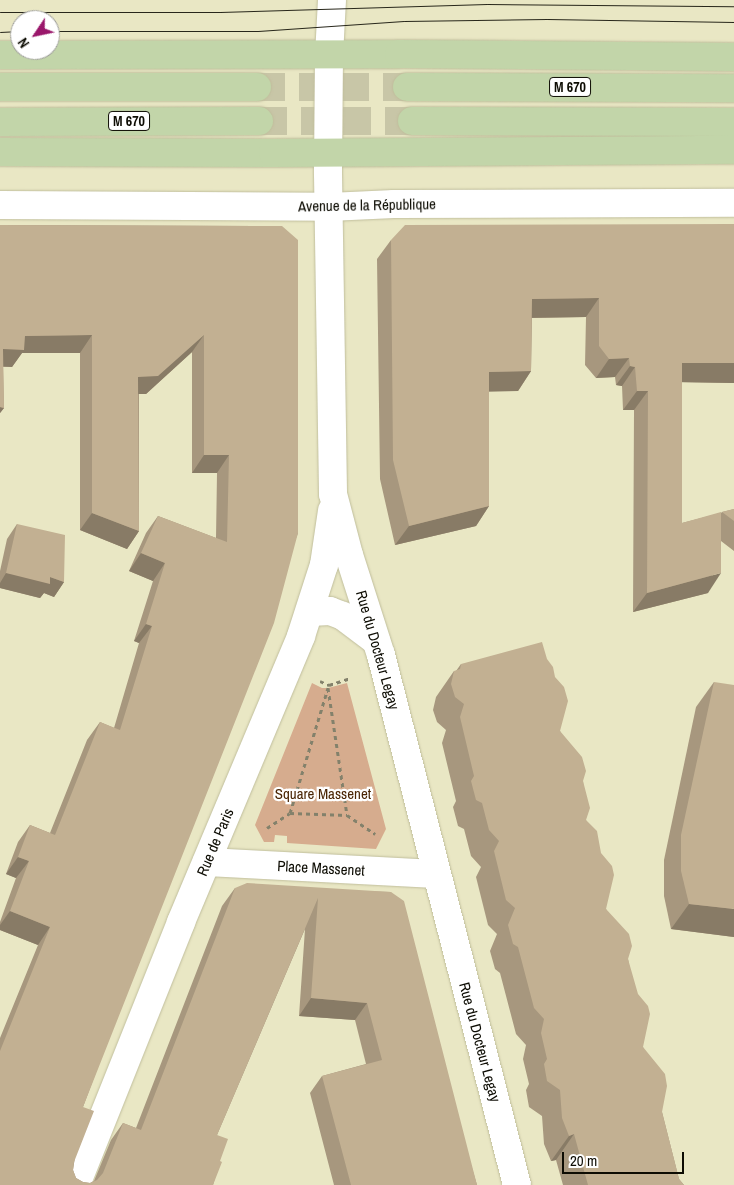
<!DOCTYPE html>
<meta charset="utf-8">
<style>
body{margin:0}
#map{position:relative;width:734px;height:1185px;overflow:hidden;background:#e9e7c4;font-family:"Archivo Narrow",sans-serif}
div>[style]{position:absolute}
.green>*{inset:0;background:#d6ac8e}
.primary-tunnel>*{height:28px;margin-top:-14px;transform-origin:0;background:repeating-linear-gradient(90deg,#c8c6a7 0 28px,transparent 0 42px)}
.path>*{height:3px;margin-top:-1.5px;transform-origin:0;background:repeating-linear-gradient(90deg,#83816b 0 4px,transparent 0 8px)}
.roads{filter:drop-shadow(0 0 1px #c0be9c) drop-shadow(0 0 1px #c0be9c)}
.minor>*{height:28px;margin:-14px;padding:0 14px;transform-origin:14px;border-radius:14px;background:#fff}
.tertiary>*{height:28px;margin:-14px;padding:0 14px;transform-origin:14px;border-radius:14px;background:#fff}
.primary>*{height:28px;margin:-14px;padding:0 14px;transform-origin:14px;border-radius:14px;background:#c2d5a9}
.tram>*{height:1px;margin:-0.5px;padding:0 0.5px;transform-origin:0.5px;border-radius:0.5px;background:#28271b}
.wall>*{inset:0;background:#a7977e}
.shaded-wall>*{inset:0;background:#887b66}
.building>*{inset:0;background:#c2b092}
span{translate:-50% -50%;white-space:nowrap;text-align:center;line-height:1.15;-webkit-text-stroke:4.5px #fff;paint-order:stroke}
.shield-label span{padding:1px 4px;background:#fff;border:1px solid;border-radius:4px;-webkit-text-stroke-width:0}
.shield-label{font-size:14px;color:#0d0c03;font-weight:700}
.street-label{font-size:15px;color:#0d0c03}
.park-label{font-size:15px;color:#4a2504}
.north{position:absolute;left:10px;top:10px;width:50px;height:50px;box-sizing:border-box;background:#fff;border:1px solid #9e9e9a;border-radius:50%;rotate:236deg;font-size:14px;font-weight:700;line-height:20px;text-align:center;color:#0d0c03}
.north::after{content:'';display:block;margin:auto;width:18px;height:22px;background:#9a176b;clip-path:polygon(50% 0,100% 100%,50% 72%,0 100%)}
.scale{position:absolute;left:562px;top:1152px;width:122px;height:22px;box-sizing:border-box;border:2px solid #0d0c03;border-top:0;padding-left:6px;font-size:15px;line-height:18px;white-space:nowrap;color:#0d0c03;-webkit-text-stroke:4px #fff;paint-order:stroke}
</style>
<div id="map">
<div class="green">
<i style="clip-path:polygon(312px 683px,322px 688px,328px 688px,347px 683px,386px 829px,376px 849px,287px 843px,287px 836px,275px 835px,274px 842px,264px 842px,255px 825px)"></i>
</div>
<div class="primary-tunnel">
<i style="left:257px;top:87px;width:150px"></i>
<i style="left:259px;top:121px;width:153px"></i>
</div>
<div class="path">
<i style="left:320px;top:681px;width:10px;rotate:24deg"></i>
<i style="left:329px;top:685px;width:22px;rotate:-18deg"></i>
<i style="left:290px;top:813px;width:131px;rotate:-73.1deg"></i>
<i style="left:328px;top:688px;width:128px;rotate:81.5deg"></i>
<i style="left:267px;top:828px;width:27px;rotate:-33deg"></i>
<i style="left:290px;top:813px;width:57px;rotate:2deg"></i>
<i style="left:347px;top:815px;width:34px;rotate:34deg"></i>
</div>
<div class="roads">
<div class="minor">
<i style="left:332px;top:0;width:55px;rotate:93.1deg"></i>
<i style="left:329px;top:55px;width:119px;rotate:90.5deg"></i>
<i style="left:328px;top:174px;width:320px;rotate:89.1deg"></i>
<i style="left:333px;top:494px;width:63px;rotate:75.3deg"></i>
<i style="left:349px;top:555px;width:105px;rotate:72.3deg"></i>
<i style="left:381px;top:655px;width:547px;rotate:75.61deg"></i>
<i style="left:310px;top:612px;width:20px;rotate:-3deg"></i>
<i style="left:330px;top:611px;width:14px;rotate:21deg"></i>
<i style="left:343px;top:616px;width:41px;rotate:37.1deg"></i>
<i style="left:207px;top:862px;width:229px;rotate:3deg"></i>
<i style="left:76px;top:1185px;width:283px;rotate:-68.2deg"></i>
<i style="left:181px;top:922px;width:310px;rotate:-67.2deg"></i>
<i style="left:301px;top:636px;width:75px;rotate:-72.1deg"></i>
<i style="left:324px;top:565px;width:55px;rotate:-81.6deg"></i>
</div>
<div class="tertiary">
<i style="left:0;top:205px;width:329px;rotate:0.3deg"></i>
<i style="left:329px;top:207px;width:65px;rotate:-2.6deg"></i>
<i style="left:394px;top:204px;width:340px;rotate:-0.2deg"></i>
</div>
<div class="primary">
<i style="left:0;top:55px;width:399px;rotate:-0.1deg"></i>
<i style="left:399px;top:54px;width:335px;rotate:0.5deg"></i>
<i style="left:0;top:87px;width:257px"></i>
<i style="left:407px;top:87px;width:327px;rotate:0.2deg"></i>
<i style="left:412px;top:121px;width:322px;rotate:0.2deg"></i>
<i style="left:0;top:122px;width:259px;rotate:-0.2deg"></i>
<i style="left:0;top:152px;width:273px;rotate:0.2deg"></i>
<i style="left:273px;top:153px;width:461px;rotate:-0.4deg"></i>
</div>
</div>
<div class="tram">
<i style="left:0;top:12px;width:220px"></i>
<i style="left:220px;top:12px;width:267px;rotate:-1.7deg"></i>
<i style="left:487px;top:4px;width:247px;rotate:0.5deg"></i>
<i style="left:50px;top:31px;width:208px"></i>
<i style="left:258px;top:31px;width:146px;rotate:-3.9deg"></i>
<i style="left:404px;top:21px;width:143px;rotate:-0.8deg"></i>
<i style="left:547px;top:19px;width:187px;rotate:0.9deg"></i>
<i style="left:0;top:32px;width:20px;rotate:-3deg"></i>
</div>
<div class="wall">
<i style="clip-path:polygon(734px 224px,734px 383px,682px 382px,682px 523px,721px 513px,722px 512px,734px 509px,734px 551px,721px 541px,708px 593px,633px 612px,634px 410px,623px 410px,622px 386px,616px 385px,615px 377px,596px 378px,585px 365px,586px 317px,532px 318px,531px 371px,518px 391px,489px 391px,489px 506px,476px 526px,395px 545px,380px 479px,377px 259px,391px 240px)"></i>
<i style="clip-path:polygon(0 225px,282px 226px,298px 533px,83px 1107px,73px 1170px,76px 1178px,83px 1182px,90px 1183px,94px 1181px,111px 1140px,123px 1123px,136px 1128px,222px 906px,235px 888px,391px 892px,477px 1185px,334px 1185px,310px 1093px,322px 1076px,366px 1064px,355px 1020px,299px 1016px,305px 929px,217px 1135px,220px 1161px,213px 1185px,0 1185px,0 1038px,38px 945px,0 930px,0 922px,16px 878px,6px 874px,18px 842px,30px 825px,50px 833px,87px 740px,100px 722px,114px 728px,139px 643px,134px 641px,153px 581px,129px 571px,146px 533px,158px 516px,216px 538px,217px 473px,192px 473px,192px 352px,146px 394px,139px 394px,139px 531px,127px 549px,80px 530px,80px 353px,22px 353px,12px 367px,3px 367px,4px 408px,0 413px)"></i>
<i style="clip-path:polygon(17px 524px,64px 582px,54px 597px,44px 593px,40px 598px,0 588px,0 571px,7px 539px)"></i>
<i style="clip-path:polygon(461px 664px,560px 731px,583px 781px,586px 820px,606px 909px,628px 959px,643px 1047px,662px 1112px,679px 1179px,684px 1185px,563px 1185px,556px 1160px,551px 1161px,544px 1144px,542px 1116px,529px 1107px,526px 1090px,529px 1084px,523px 1059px,526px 1045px,516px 1034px,500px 973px,495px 969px,490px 951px,497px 934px,488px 925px,476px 877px,481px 867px,471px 856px,464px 829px,458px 826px,453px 807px,456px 801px,442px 743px,446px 730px,437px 722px,433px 710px,436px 697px,454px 671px,456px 671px)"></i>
<i style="clip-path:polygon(714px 682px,734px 937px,671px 929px,664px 896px,664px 860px,696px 707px)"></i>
</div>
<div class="shaded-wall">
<i style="clip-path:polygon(599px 298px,586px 317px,518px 318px,532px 299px)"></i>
<i style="clip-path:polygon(92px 335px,80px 353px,22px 353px,12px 367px,0 366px,3px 349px,25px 336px)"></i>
<i style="clip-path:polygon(204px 335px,192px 352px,146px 394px,126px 394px,138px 377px)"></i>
<i style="clip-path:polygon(629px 358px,615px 377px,596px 378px,609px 359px)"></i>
<i style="clip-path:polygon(682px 363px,734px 363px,734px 383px,669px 382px)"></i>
<i style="clip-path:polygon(630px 366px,635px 367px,622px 386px,616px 385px)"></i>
<i style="clip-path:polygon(531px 371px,518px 391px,476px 392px,489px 372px)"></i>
<i style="clip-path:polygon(637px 391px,648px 391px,634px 410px,623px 410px)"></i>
<i style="clip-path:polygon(0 407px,4px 408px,0 413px)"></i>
<i style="clip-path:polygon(204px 455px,229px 455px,217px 473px,192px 473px)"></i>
<i style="clip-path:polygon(489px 506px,476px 526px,395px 545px,409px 526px)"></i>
<i style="clip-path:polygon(92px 513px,139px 531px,127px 549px,80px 530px)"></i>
<i style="clip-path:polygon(141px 553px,165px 563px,153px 581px,129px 571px)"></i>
<i style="clip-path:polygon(6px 573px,50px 577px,64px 582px,54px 597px,44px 593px,40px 598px,0 588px,0 583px)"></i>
<i style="clip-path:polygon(721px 573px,708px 593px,633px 612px,647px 593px)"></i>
<i style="clip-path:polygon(146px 624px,152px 626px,139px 643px,134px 641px)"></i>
<i style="clip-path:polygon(18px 857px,29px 861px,16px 878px,6px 874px)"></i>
<i style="clip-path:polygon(689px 904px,734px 909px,734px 937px,671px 929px)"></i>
<i style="clip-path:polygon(10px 911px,50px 927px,38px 945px,0 930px,0 925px)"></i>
<i style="clip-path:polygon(311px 998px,367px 1003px,355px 1020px,299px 1016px)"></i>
<i style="clip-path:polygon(574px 1134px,556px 1160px,551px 1161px,569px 1136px)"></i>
</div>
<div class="building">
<i style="clip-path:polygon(734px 224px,734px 363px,682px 363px,682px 523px,721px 512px,721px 573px,647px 593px,648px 391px,637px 391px,635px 367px,630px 366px,629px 358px,609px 359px,599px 346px,599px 298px,532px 299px,531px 371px,489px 372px,489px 506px,409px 526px,393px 460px,391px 240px,405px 225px)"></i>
<i style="clip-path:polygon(0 225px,282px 226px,298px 240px,298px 533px,274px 623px,83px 1107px,94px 1111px,74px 1162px,73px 1170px,76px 1178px,83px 1182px,90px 1183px,97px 1180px,103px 1173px,123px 1123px,141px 1130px,235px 888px,247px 883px,391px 892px,404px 901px,477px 1185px,351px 1185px,322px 1076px,382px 1060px,367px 1003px,311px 998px,318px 898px,217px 1135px,228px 1139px,220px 1161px,222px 1162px,213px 1185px,0 1185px,0 1051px,50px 927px,10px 911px,29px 861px,18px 857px,30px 825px,55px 835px,100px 722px,120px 730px,152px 626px,146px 624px,165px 563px,141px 553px,158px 516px,227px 542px,229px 455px,204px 455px,204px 335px,158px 376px,138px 377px,139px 531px,92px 513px,92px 335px,25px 336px,24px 350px,3px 349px,4px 408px,0 407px)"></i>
<i style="clip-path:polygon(734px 509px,734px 521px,722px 512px)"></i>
<i style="clip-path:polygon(17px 524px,65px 535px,64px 582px,50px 577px,50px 584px,6px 573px)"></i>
<i style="clip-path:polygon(542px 642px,547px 659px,553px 667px,555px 677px,564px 687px,568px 701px,560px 731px,582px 757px,586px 771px,583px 781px,590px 808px,586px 820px,597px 831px,601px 853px,612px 866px,614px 875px,606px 909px,629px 934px,632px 946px,628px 959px,638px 994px,648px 1006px,650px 1014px,643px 1047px,665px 1074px,667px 1086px,662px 1112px,679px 1179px,684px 1185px,588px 1185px,574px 1134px,569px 1136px,562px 1118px,560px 1090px,547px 1081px,544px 1064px,547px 1059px,541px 1033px,544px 1019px,534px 1008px,518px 947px,513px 944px,508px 925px,515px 908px,506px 900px,494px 851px,499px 841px,489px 830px,482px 803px,476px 800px,471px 781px,474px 776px,460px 717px,464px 704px,455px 697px,451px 684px,454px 671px,460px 669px,461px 664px)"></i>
<i style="clip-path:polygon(714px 682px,734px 685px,734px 909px,689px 904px,681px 871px,681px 835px)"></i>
</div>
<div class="shield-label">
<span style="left:570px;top:87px">M 670</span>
<span style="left:129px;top:121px">M 670</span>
</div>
<div class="street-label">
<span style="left:367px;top:205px;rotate:-1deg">Avenue de la République</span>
<span style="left:378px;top:650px;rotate:74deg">Rue du Docteur Legay</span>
<span style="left:215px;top:842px;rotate:-67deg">Rue de Paris</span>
<span style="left:321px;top:868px;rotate:3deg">Place Massenet</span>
<span style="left:480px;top:1042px;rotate:75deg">Rue du Docteur Legay</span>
</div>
<div class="park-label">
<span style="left:323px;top:794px">Square Massenet</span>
</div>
<div class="north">N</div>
<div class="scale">20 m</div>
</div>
